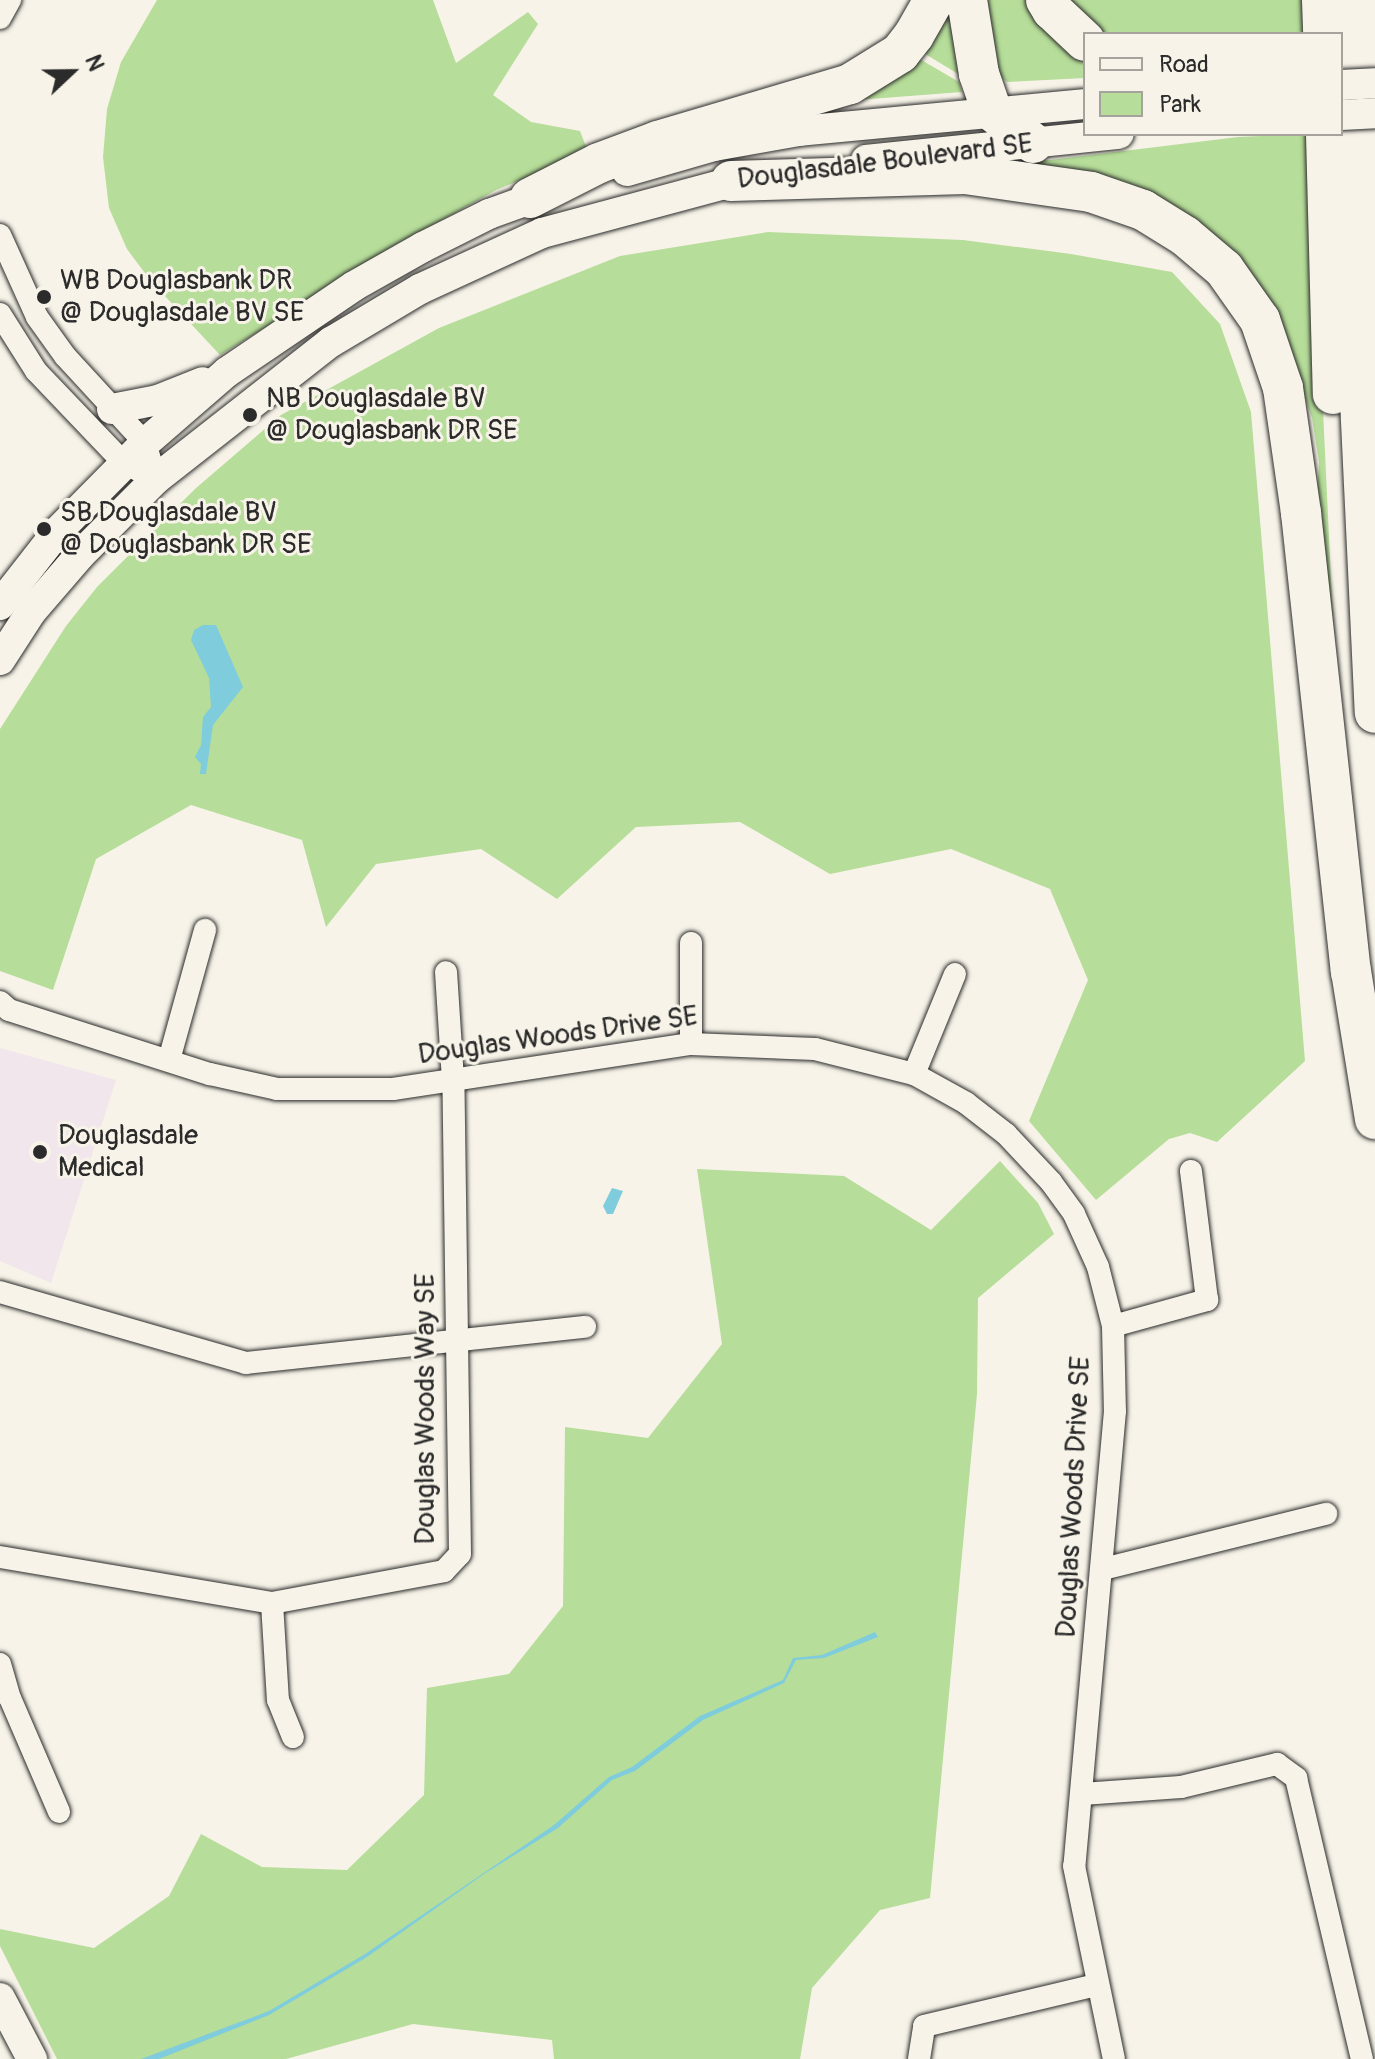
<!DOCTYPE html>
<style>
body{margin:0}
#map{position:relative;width:1375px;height:2059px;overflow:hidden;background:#f7f3e8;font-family:Pangolin,sans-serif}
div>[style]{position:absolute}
.built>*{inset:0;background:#f1e6ec}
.green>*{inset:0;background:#b6dd99}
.water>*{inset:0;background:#7fcddc}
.roads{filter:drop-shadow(0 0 2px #2b2b2b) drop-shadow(0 0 2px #2b2b2b)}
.street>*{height:22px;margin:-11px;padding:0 11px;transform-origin:11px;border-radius:11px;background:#f7f3e8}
.secondary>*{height:30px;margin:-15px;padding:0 15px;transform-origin:15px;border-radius:15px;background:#f7f3e8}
.highway>*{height:40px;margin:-20px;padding:0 20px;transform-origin:20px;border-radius:20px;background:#f7f3e8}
.bridges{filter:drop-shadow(0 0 2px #2b2b2b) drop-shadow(0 0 2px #2b2b2b)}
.secondary-bridge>*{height:30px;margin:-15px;padding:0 15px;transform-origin:15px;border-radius:15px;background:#f7f3e8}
.dots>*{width:22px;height:22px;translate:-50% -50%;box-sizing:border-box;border:4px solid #f7f3e8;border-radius:50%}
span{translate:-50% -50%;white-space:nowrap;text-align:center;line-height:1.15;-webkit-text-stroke:6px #f7f3e8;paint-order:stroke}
.street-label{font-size:28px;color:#2b2b2b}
.poi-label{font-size:28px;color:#2b2b2b}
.left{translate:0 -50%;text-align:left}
.legend{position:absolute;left:1083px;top:32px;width:260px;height:104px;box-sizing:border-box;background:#f7f3e8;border:2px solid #a5a39c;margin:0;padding:10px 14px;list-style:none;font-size:24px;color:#2b2b2b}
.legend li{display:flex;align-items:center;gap:16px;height:40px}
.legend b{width:40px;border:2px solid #a5a39c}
.north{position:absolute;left:32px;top:32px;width:80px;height:80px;-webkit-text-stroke:6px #f7f3e8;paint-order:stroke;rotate:68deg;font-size:22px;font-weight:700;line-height:32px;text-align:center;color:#2b2b2b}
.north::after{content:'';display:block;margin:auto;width:28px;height:36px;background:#2b2b2b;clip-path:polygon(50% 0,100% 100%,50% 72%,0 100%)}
</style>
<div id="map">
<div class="built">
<i style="clip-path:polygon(0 1048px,116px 1080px,51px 1283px,0 1261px)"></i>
</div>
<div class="green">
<i style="clip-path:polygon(157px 0,433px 0,456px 63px,528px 12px,538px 24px,493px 95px,531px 122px,580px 131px,588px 152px,496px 190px,433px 225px,220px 355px,150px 280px,127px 249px,109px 208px,103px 157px,107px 109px,121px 62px)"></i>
<i style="clip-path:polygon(981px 0,1031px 0,1085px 51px,1085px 78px,1007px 82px,995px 72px)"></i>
<i style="clip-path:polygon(1063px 0,1308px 0,1310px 34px,1098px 34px)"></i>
<i style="clip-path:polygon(952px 10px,963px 77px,922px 52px,926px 40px)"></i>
<i style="clip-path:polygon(918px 58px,959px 82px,962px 92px,857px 100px)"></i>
<i style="clip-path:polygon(1310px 134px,1332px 601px,1338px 678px,1315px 533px,1319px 462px,1312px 418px,1295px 369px,1244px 276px,1011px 161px,1050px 160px,1238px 137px)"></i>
<i style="clip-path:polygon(768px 232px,963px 240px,1071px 254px,1172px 272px,1220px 324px,1251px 412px,1305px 1061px,1217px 1142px,1190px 1133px,1169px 1139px,1096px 1200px,1029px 1121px,1088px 980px,1050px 889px,951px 849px,830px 874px,740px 822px,636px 827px,557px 899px,481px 849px,376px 864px,326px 927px,302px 840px,191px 805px,96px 859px,53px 990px,0 971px,0 729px,66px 626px,97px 587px,195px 489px,281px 415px,439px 328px,620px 256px)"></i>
<i style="clip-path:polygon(1000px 1161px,1038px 1203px,1054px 1234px,978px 1298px,977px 1394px,930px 1898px,880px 1910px,812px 1988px,800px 2059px,554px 2059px,552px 2040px,413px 2024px,286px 2059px,57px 2059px,0 1946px,0 1929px,94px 1948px,169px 1896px,201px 1834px,262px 1867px,347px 1870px,424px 1795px,427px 1688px,509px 1674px,563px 1606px,565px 1427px,648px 1438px,722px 1344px,697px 1169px,844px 1176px,931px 1230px)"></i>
</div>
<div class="water">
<i style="clip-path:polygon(203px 625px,216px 625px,243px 687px,213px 725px,206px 774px,200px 774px,201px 764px,195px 757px,201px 745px,203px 717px,211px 707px,209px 678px,191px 640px,194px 630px)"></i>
<i style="clip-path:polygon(612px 1188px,623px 1191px,613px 1214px,607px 1214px,603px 1206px)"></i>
<i style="clip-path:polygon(875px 1632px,878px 1637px,824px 1658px,796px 1660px,784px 1683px,703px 1720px,635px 1771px,612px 1780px,558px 1828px,484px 1874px,367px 1957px,269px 2015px,159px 2059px,141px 2059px,269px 2011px,365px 1954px,554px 1825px,609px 1777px,632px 1767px,700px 1716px,783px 1680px,793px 1658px,822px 1655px)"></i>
</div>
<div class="roads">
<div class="street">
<i style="left:0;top:18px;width:21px;rotate:-61deg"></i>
<i style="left:0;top:235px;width:90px;rotate:65.7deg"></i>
<i style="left:37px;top:317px;width:48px;rotate:54.3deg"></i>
<i style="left:65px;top:356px;width:118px;rotate:47.4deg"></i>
<i style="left:145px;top:443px;width:38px;rotate:73deg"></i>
<i style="left:0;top:314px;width:67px;rotate:57.7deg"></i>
<i style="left:36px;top:371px;width:127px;rotate:46.3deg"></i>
<i style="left:124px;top:463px;width:16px;rotate:27deg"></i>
<i style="left:691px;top:943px;width:101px;rotate:90deg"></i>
<i style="left:0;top:1002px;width:12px;rotate:42deg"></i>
<i style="left:9px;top:1010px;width:211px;rotate:17.7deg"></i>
<i style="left:210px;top:1074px;width:69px;rotate:12.6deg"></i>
<i style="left:277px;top:1089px;width:116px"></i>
<i style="left:393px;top:1089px;width:301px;rotate:-8.6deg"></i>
<i style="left:691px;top:1044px;width:124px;rotate:2.3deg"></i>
<i style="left:815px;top:1049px;width:102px;rotate:14.2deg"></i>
<i style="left:914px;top:1074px;width:60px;rotate:29.1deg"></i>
<i style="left:966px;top:1103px;width:51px;rotate:37.8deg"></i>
<i style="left:1006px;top:1134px;width:66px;rotate:46.8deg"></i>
<i style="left:1051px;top:1182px;width:39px;rotate:54deg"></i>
<i style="left:1074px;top:1214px;width:58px;rotate:65.6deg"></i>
<i style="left:1098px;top:1267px;width:61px;rotate:75.7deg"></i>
<i style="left:1113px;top:1326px;width:85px;rotate:88.7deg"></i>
<i style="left:1115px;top:1411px;width:457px;rotate:95.1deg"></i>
<i style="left:1074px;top:1866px;width:197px;rotate:78.3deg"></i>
<i style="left:169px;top:1060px;width:135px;rotate:-74.5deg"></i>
<i style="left:914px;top:1074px;width:108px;rotate:-67.7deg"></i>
<i style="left:0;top:1292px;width:256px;rotate:16.1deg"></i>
<i style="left:246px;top:1363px;width:341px;rotate:-6.1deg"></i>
<i style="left:1113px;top:1326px;width:98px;rotate:-15.5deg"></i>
<i style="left:1207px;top:1300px;width:130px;rotate:-97.1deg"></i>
<i style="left:0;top:1557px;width:276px;rotate:9.6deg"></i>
<i style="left:272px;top:1603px;width:175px;rotate:-10.5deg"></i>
<i style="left:444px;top:1571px;width:23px;rotate:-47deg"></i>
<i style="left:460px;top:1554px;width:474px;rotate:-90.8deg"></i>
<i style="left:453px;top:1080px;width:108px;rotate:-93.7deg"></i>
<i style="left:1103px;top:1569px;width:230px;rotate:-13.9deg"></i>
<i style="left:272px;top:1603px;width:97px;rotate:86.5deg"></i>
<i style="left:278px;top:1700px;width:40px;rotate:68deg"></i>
<i style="left:0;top:1664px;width:35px;rotate:74deg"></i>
<i style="left:10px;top:1698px;width:124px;rotate:66.7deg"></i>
<i style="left:1082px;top:1794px;width:99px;rotate:-4deg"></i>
<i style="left:1181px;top:1787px;width:99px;rotate:-13.5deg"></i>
<i style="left:1277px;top:1764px;width:24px;rotate:36deg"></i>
<i style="left:1296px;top:1778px;width:289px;rotate:76.8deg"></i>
<i style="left:919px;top:2059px;width:33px;rotate:-81deg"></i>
<i style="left:924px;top:2026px;width:177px;rotate:-13.4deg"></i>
</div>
<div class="secondary">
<i style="left:866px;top:160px;width:254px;rotate:-5.9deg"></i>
<i style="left:627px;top:171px;width:91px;rotate:-16deg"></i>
<i style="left:714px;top:146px;width:86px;rotate:-10deg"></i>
<i style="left:799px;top:131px;width:287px;rotate:-5.4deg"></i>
<i style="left:112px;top:409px;width:47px;rotate:-11.1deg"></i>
<i style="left:158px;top:400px;width:48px;rotate:-21.8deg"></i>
<i style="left:0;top:605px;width:93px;rotate:-52deg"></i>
<i style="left:57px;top:532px;width:125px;rotate:-45.3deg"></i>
<i style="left:145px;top:443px;width:108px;rotate:-40.9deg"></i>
<i style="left:227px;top:372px;width:153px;rotate:-34.1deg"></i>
<i style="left:354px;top:286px;width:79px;rotate:-29.5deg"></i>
<i style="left:423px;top:247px;width:74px;rotate:-26.6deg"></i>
<i style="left:489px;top:214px;width:65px;rotate:-19.8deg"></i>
<i style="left:0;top:660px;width:57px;rotate:-57.1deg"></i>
<i style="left:31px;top:612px;width:75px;rotate:-49.3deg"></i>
<i style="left:80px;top:555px;width:107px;rotate:-45deg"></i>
<i style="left:156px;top:479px;width:222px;rotate:-38.1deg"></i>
<i style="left:331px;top:342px;width:104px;rotate:-30.8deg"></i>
<i style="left:420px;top:289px;width:134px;rotate:-24.7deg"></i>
<i style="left:542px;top:233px;width:216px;rotate:-15deg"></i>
<i style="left:0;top:1998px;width:69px;rotate:62.3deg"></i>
</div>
<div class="highway">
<i style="left:967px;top:0;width:75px;rotate:80.8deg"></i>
<i style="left:979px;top:74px;width:39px;rotate:71deg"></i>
<i style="left:992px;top:111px;width:52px;rotate:38deg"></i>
<i style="left:1046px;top:0;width:12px;rotate:59deg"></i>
<i style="left:1052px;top:10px;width:45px;rotate:43.2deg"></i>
<i style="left:1322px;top:0;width:34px;rotate:88deg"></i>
<i style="left:1362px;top:0;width:400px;rotate:90.3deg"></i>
<i style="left:1360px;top:400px;width:313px;rotate:87.3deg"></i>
<i style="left:1326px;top:134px;width:260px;rotate:88.5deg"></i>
<i style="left:731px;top:181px;width:234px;rotate:-1.7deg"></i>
<i style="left:965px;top:174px;width:127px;rotate:8.1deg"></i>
<i style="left:1091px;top:192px;width:55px;rotate:19.1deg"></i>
<i style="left:1143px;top:210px;width:49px;rotate:31.8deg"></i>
<i style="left:1185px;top:236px;width:51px;rotate:40.2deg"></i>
<i style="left:1224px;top:269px;width:62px;rotate:54.8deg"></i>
<i style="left:1260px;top:320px;width:72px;rotate:71.3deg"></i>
<i style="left:1283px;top:388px;width:126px;rotate:81.8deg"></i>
<i style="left:1301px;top:513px;width:461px;rotate:83.8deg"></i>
<i style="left:1351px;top:971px;width:150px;rotate:80.8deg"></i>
<i style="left:530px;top:198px;width:77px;rotate:-26.9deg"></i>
<i style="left:599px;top:163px;width:63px;rotate:-20.4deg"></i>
<i style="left:658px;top:141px;width:200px;rotate:-16.5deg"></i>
<i style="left:850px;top:84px;width:59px;rotate:-31.8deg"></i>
<i style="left:900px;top:53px;width:23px;rotate:-52deg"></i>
<i style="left:914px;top:35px;width:40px;rotate:-60.3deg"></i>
</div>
</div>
<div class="bridges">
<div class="secondary-bridge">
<i style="left:1341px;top:85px;width:34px;rotate:-3deg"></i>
<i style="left:1341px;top:115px;width:34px;rotate:-3deg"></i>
</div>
</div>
<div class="dots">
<i style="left:44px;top:297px;background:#2b2b2b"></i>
<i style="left:250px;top:415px;background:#2b2b2b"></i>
<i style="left:44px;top:529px;background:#2b2b2b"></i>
<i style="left:40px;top:1152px;background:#2b2b2b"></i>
</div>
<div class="street-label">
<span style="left:885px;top:162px;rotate:-7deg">Douglasdale Boulevard SE</span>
<span style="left:558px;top:1036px;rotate:-8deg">Douglas Woods Drive SE</span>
<span style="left:426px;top:1409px;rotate:-90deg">Douglas Woods Way SE</span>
<span style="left:1074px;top:1497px;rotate:-87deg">Douglas Woods Drive SE</span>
</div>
<div class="poi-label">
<span class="left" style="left:60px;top:297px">WB Douglasbank DR<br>@ Douglasdale BV SE</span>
<span class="left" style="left:266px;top:415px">NB Douglasdale BV<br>@ Douglasbank DR SE</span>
<span class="left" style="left:60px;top:529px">SB Douglasdale BV<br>@ Douglasbank DR SE</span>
<span class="left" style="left:58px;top:1152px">Douglasdale<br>Medical</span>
</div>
<ul class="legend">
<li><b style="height:10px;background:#f7f3e8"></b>Road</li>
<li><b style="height:22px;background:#b6dd99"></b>Park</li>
</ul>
<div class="north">N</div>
</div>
